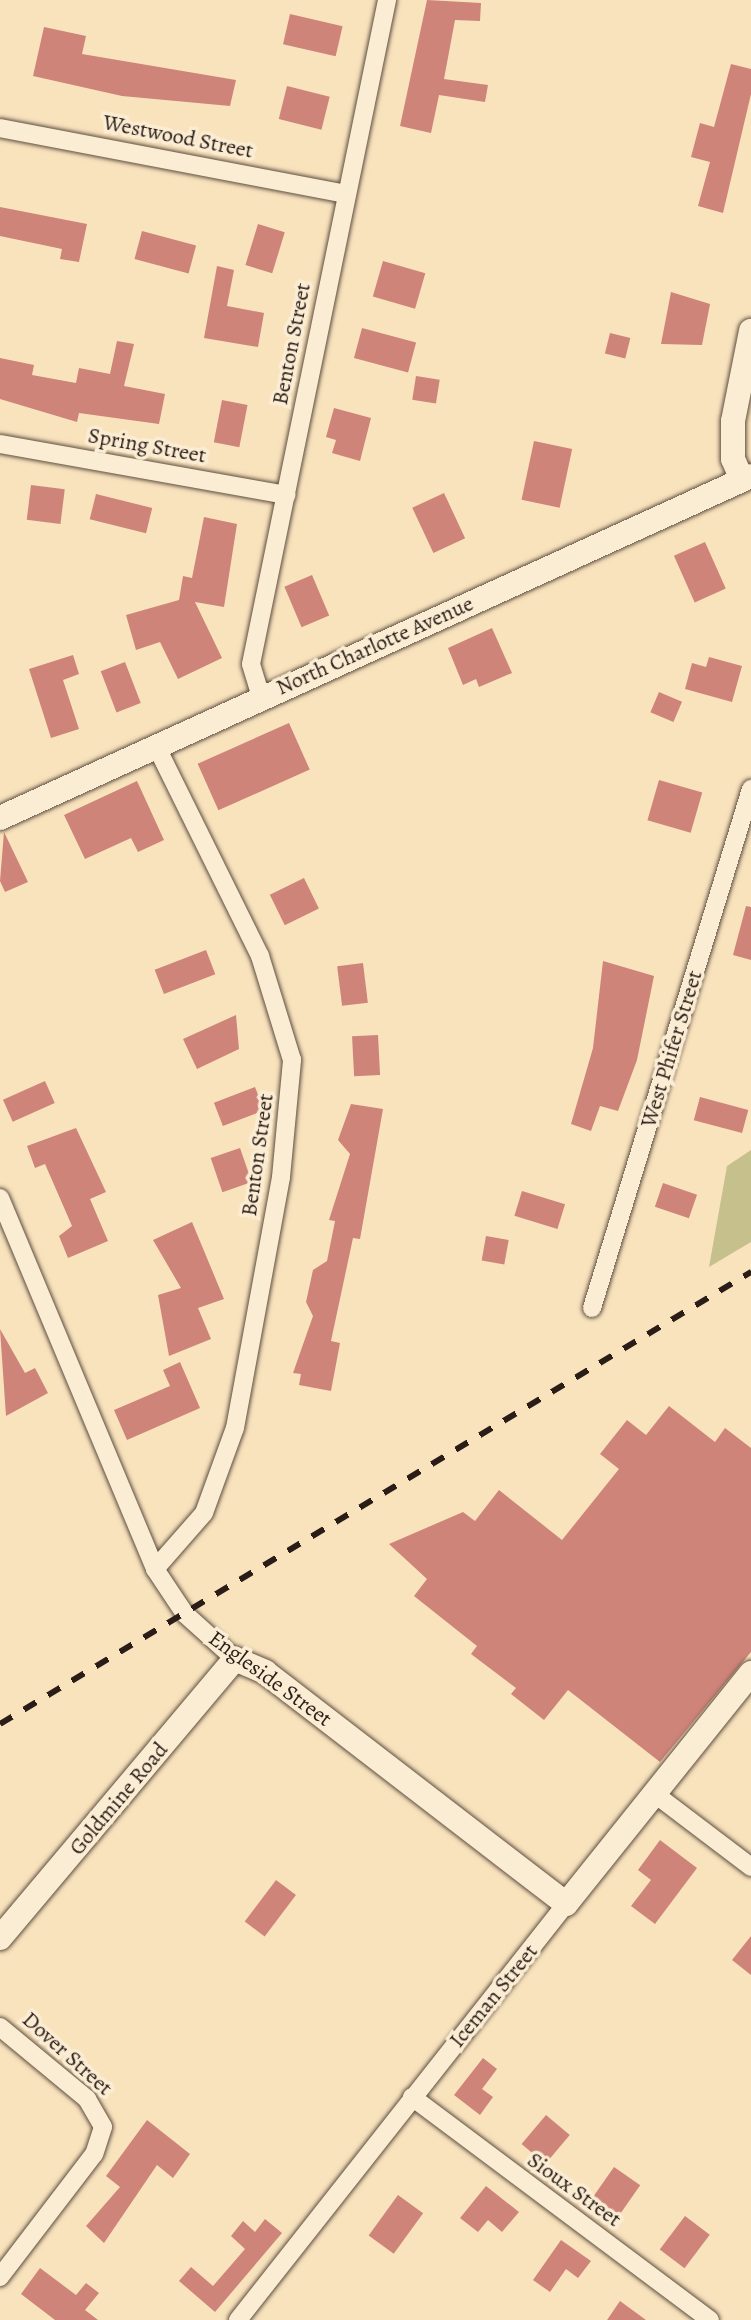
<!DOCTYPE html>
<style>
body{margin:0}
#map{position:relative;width:751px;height:2320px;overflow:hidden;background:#f9e3bd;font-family:Alegreya,serif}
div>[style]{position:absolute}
.green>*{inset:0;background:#c6c18c}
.building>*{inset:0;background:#ce8479;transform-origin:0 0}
.roads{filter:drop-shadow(0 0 2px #5e4e40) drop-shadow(0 0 2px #5e4e40)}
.street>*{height:18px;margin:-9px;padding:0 9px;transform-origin:9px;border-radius:9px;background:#fbedd4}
.secondary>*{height:24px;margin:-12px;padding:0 12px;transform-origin:12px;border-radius:12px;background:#fbedd4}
.rail>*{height:6px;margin-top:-3px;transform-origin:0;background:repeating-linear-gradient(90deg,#2a1d17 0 14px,transparent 0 28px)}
span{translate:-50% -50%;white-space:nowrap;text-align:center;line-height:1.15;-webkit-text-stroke:7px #fbedd4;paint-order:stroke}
.street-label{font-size:22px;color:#2a1d17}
</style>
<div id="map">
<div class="green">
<i style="clip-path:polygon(751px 1150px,751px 1242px,709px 1267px,727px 1166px)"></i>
</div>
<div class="building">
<i style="clip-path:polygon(427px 0,481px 3px,480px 21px,455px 20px,444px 79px,488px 85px,485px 102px,439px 95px,431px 133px,400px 126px)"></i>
<i style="left:290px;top:14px;width:54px;height:31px;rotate:13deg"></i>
<i style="clip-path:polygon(44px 27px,86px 36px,82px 54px,236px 80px,230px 106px,122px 96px,33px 76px)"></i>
<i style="clip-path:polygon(731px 64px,751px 69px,751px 94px,723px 213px,698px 206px,710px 162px,691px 157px,700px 123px,714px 127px)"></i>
<i style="left:287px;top:86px;width:44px;height:34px;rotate:14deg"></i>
<i style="clip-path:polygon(0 207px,87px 224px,79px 262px,60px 259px,62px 249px,0 236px)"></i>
<i style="left:258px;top:224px;width:28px;height:43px;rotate:17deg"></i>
<i style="left:142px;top:231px;width:56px;height:29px;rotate:15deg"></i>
<i style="left:383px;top:261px;width:44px;height:37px;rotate:16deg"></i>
<i style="clip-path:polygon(217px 266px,234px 270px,227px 306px,264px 313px,258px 347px,204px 338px)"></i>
<i style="clip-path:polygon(671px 292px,710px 304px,702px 345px,661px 344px)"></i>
<i style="left:362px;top:328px;width:56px;height:31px;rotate:15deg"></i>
<i style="left:610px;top:333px;width:21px;height:21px;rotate:14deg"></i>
<i style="clip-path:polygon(117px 341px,134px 344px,124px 386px,165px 394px,159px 424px,79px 413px,77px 422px,0 399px,0 358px,34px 365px,32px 375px,76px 383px,79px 368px,110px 374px)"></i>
<i style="left:416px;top:376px;width:24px;height:24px;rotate:9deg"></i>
<i style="left:222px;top:400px;width:26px;height:43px;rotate:11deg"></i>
<i style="clip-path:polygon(334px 408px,371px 418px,360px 461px,332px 453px,336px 440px,326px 437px)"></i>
<i style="left:534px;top:441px;width:39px;height:60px;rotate:12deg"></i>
<i style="left:31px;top:485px;width:34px;height:35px;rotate:7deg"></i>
<i style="left:444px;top:493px;width:50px;height:35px;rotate:65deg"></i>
<i style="left:96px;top:494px;width:58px;height:26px;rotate:14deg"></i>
<i style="clip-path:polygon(204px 517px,237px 524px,224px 607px,195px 602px,222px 658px,178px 679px,160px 642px,136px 650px,126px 615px,179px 600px,183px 576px,192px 578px)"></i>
<i style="left:705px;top:542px;width:51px;height:34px;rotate:66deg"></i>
<i style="left:312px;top:575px;width:44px;height:30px;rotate:67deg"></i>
<i style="clip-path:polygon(492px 628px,512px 673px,479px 687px,476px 679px,463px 685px,448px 648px)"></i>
<i style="clip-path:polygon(73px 655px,79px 674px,63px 680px,79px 729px,51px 738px,29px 669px)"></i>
<i style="clip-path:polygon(709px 657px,742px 666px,732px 702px,685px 689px,692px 663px,706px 667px)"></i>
<i style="left:125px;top:662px;width:44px;height:26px;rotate:69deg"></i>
<i style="left:659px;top:692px;width:25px;height:22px;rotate:23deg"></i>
<i style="left:289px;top:723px;width:51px;height:100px;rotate:66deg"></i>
<i style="left:659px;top:780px;width:45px;height:42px;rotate:16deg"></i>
<i style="clip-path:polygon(137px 781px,164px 840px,138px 852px,131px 838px,85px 859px,64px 815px)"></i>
<i style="clip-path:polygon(4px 832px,28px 882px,5px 892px,0 881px)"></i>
<i style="left:304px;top:878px;width:34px;height:38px;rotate:64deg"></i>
<i style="clip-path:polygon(746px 906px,751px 907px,751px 960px,733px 955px)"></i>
<i style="left:206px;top:950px;width:26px;height:55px;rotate:69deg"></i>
<i style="clip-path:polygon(603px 961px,654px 976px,637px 1060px,618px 1111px,600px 1106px,591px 1131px,571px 1124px,593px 1048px)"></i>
<i style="left:363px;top:963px;width:40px;height:26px;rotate:83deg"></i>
<i style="clip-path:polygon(236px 1015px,239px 1049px,197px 1069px,183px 1039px)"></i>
<i style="left:378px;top:1035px;width:40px;height:26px;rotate:87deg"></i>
<i style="left:45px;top:1081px;width:24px;height:46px;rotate:66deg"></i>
<i style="left:255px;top:1087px;width:25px;height:44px;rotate:69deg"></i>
<i style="left:700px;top:1097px;width:50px;height:24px;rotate:15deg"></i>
<i style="clip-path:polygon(351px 1104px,383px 1109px,360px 1239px,353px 1238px,331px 1341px,340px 1343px,331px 1391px,299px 1385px,301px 1374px,293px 1373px,313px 1316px,306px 1302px,313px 1270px,327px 1261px,335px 1221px,329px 1220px,350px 1154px,338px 1140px)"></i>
<i style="clip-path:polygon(76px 1128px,106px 1192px,90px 1199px,108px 1241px,68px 1258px,59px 1236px,72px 1226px,45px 1164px,35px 1168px,27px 1146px)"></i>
<i style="left:240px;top:1148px;width:36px;height:31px;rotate:71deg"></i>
<i style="left:663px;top:1183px;width:36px;height:25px;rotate:19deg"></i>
<i style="left:522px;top:1191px;width:45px;height:26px;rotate:17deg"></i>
<i style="clip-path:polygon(192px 1222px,224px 1299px,198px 1308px,211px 1339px,169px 1356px,158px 1295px,181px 1288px,153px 1240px)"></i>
<i style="left:486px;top:1236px;width:23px;height:25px;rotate:10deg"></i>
<i style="clip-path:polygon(0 1329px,25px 1373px,35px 1368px,48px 1393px,6px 1416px)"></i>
<i style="clip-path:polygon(180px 1362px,200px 1408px,127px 1440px,114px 1410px,170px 1386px,163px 1370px)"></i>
<i style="clip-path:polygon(669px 1406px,715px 1442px,725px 1428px,751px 1448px,751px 1652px,660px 1762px,568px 1690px,544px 1720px,511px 1694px,516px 1688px,471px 1654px,477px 1646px,414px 1596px,427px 1579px,389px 1544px,463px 1512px,475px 1521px,499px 1490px,562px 1540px,619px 1469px,600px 1454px,627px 1420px,646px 1435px)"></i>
<i style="clip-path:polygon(660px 1840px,697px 1868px,655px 1924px,631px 1906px,651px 1880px,638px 1870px)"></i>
<i style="left:276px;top:1880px;width:25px;height:52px;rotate:37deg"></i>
<i style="clip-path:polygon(751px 1936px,751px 1975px,732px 1960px)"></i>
<i style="clip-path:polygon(483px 2058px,497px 2069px,482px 2089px,493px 2097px,480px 2115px,454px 2095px)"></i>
<i style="left:546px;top:2115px;width:31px;height:38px;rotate:40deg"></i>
<i style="clip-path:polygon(147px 2120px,190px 2154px,173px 2178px,157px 2165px,104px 2243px,86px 2226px,120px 2187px,106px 2176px)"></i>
<i style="left:614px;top:2167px;width:32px;height:40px;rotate:35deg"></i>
<i style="clip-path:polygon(486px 2186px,519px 2212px,502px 2232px,488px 2220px,478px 2232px,460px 2218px)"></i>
<i style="left:398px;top:2195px;width:31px;height:50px;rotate:36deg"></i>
<i style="left:685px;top:2216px;width:31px;height:42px;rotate:37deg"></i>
<i style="clip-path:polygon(265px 2219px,282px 2233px,215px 2312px,179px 2281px,191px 2267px,213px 2286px,245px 2249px,231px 2236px,243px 2221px,255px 2232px)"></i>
<i style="clip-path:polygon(561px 2240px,591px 2261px,578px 2278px,566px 2269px,550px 2292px,533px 2280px)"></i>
<i style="clip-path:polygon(40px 2268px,76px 2295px,86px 2283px,99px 2293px,85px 2310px,98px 2320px,55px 2320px,21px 2294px)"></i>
<i style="clip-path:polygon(620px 2301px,646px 2320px,607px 2320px)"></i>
</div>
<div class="roads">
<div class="street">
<i style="left:0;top:128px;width:352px;rotate:10.8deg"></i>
<i style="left:0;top:444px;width:291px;rotate:10.1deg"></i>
<i style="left:261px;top:697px;width:34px;rotate:-107deg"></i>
<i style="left:251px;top:664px;width:678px;rotate:-78.42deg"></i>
<i style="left:0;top:1198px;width:402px;rotate:67.3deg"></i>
<i style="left:155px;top:1569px;width:54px;rotate:56.3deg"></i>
<i style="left:185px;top:1614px;width:67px;rotate:42deg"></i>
<i style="left:592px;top:1308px;width:543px;rotate:-72.97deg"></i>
<i style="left:155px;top:1569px;width:74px;rotate:-48.8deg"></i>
<i style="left:204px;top:1513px;width:90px;rotate:-70deg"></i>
<i style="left:235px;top:1428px;width:255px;rotate:-79.6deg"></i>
<i style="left:281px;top:1177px;width:118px;rotate:-84.6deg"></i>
<i style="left:292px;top:1060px;width:109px;rotate:-107.1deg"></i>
<i style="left:260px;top:956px;width:230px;rotate:-116.3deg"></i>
<i style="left:655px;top:1794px;width:121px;rotate:37.2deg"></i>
<i style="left:0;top:2027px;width:113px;rotate:39.6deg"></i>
<i style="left:87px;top:2099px;width:32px;rotate:60deg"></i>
<i style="left:103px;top:2127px;width:28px;rotate:108deg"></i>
<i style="left:94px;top:2154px;width:155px;rotate:127.4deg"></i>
<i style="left:412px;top:2097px;width:372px;rotate:36.8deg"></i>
<i style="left:238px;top:2320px;width:530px;rotate:-51.75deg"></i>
</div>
<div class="secondary">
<i style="left:742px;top:480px;width:23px;rotate:-113deg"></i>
<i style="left:733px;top:459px;width:38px;rotate:-90deg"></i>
<i style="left:733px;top:421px;width:92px;rotate:-78.7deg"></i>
<i style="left:0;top:818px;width:825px;rotate:-24.48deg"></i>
<i style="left:0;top:1938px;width:365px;rotate:-49.9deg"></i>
<i style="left:235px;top:1659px;width:33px;rotate:23deg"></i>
<i style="left:265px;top:1672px;width:380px;rotate:37.6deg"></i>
<i style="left:566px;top:1904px;width:296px;rotate:-51.3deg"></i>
</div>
</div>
<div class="rail">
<i style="left:0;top:1724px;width:877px;rotate:-31.04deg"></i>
</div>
<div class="street-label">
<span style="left:178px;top:137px;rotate:11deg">Westwood Street</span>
<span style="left:292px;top:344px;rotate:-79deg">Benton Street</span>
<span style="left:147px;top:446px;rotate:10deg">Spring Street</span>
<span style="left:375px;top:646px;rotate:-24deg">North Charlotte Avenue</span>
<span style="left:672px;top:1049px;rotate:-73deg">West Phifer Street</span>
<span style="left:258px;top:1155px;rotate:-82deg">Benton Street</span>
<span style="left:270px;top:1679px;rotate:36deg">Engleside Street</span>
<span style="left:119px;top:1799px;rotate:-50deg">Goldmine Road</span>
<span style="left:494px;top:1996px;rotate:-51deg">Iceman Street</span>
<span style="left:67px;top:2054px;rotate:42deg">Dover Street</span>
<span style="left:574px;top:2190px;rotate:36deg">Sioux Street</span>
</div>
</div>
